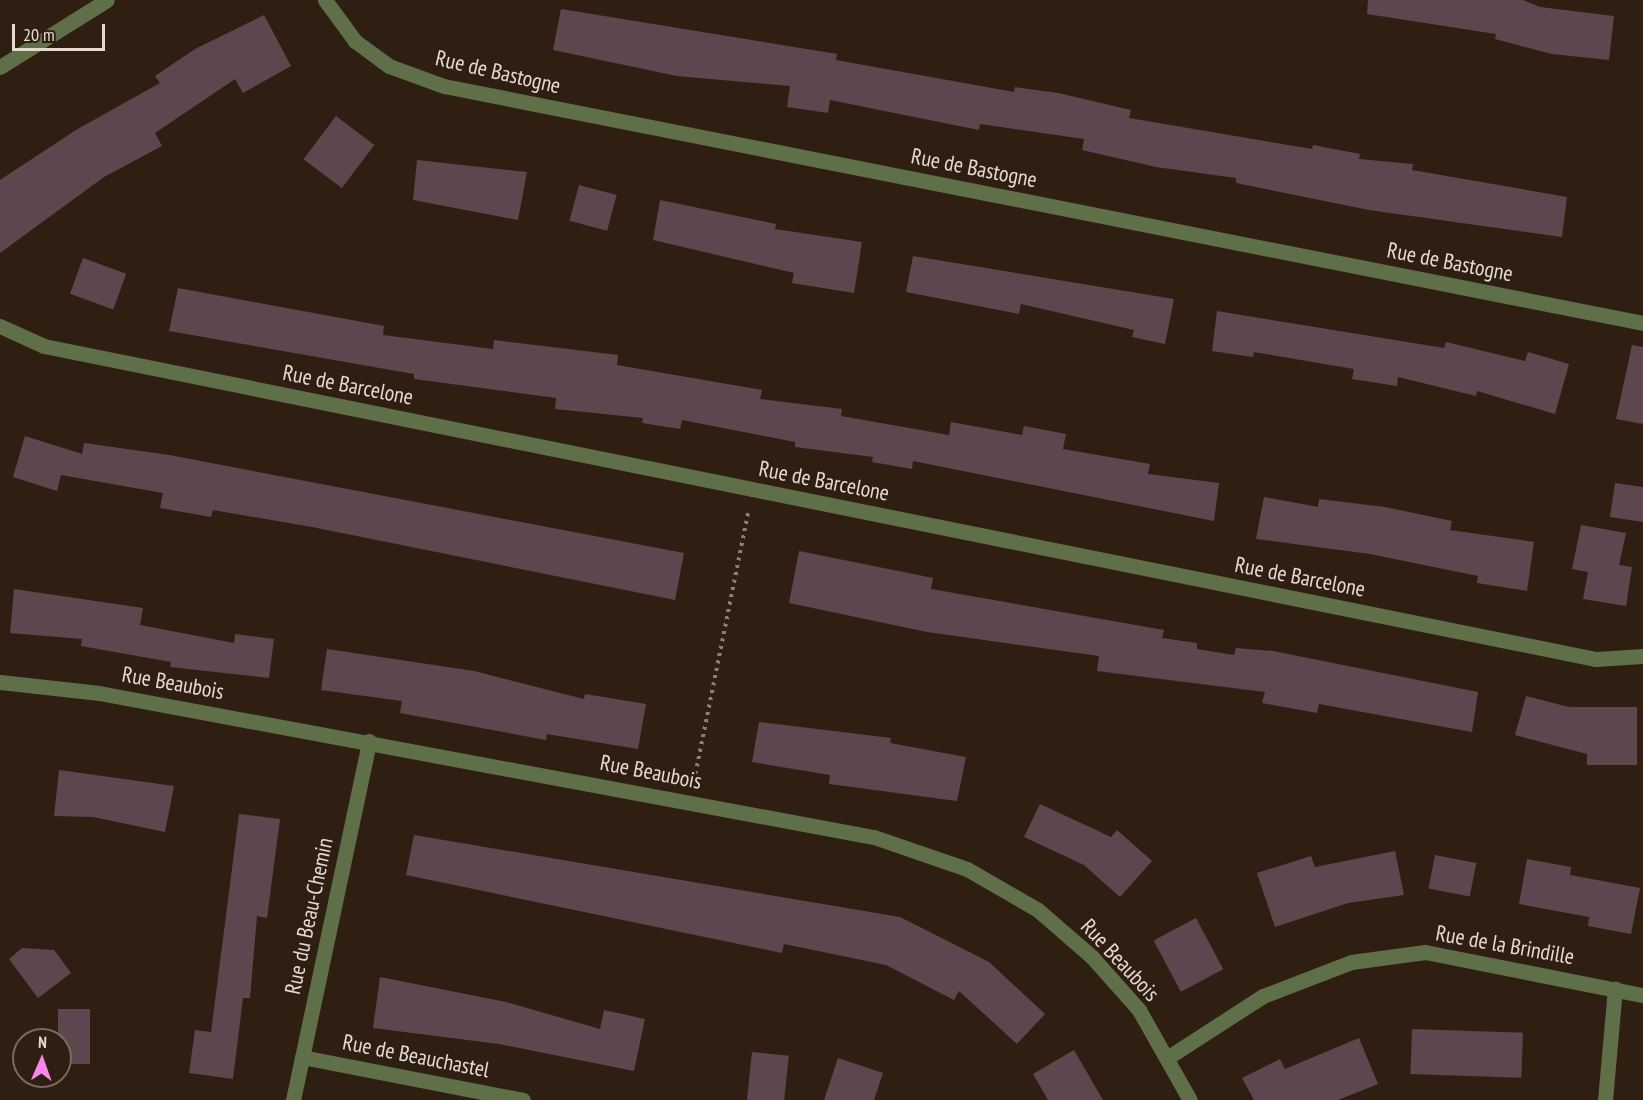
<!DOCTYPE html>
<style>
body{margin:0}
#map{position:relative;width:1643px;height:1100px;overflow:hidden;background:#2f1f13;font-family:"PT Sans Narrow",sans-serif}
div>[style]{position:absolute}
.building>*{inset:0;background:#5d474e;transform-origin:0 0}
.path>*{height:4px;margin-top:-2px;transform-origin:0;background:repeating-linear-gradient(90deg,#8c7f75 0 3px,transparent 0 7.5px)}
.minor>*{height:15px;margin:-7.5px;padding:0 7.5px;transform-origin:7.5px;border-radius:7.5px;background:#5f6f47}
span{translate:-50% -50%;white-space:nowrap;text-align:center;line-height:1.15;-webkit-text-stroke:4.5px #2f1f13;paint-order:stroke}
.street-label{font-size:22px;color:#e5dad2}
.north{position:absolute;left:12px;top:1028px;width:60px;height:60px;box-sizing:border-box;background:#2f1f13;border:2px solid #786a5f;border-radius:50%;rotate:2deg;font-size:16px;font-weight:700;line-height:24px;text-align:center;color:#e5dad2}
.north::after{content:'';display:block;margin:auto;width:21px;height:27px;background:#f987e9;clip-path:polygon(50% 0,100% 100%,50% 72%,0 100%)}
.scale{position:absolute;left:12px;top:24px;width:93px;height:27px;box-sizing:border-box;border:3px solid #e5dad2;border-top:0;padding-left:8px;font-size:18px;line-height:21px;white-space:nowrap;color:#e5dad2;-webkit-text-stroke:4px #2f1f13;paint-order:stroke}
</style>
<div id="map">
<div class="building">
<i style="clip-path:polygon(1368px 0,1523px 0,1540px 7px,1614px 16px,1609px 60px,1552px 54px,1495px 39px,1496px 34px,1367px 14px)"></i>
<i style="clip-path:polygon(561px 9px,837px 54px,836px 60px,1014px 92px,1015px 87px,1058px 93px,1131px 110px,1129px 118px,1312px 149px,1313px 145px,1360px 154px,1359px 159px,1413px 164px,1412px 170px,1567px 197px,1562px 237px,1369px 210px,1236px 183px,1236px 178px,1156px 167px,1082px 150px,1084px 139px,980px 124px,979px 130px,830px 100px,828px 113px,787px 107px,790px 86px,677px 76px,553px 50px)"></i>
<i style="clip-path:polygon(264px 15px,291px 66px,243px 93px,235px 79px,155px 133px,162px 146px,104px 177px,0 253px,0 180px,76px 130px,160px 83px,155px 76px,195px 49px)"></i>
<i style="left:336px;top:116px;width:48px;height:54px;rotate:37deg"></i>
<i style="clip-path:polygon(417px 160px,527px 172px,518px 220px,413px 200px)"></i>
<i style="left:579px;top:185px;width:39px;height:37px;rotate:15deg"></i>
<i style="clip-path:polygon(660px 200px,776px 224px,775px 229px,862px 242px,854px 293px,792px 283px,794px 273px,653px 240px)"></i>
<i style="clip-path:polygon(913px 256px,1174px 299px,1165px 344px,1132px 337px,1134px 330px,1021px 304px,1019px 314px,906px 292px)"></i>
<i style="left:83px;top:258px;width:46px;height:38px;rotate:20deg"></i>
<i style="clip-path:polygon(178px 288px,384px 326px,383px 335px,493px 349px,494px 340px,618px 355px,617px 365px,762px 390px,760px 399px,842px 409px,841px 416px,949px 435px,951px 422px,1022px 435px,1024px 426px,1066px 434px,1063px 449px,1150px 464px,1148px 474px,1219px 483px,1214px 521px,913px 461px,912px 469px,872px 462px,873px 457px,795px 447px,795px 442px,682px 420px,680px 429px,642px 423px,643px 418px,555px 409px,556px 398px,414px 379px,414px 374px,169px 331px)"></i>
<i style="clip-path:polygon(1217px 311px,1444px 348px,1446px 342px,1525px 361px,1528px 352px,1569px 364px,1555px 414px,1477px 391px,1476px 396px,1398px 377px,1397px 386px,1352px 379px,1354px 369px,1254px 352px,1253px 357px,1212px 351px)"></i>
<i style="clip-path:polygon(1632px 345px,1643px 347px,1643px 424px,1616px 419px)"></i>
<i style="clip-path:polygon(25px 436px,82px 454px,84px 443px,169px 455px,684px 553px,675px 600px,312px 527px,213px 510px,211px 517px,160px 508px,163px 493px,61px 475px,57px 491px,13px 477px)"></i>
<i style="clip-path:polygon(1615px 483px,1643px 487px,1643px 522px,1610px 517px)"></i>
<i style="clip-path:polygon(1264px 497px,1318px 507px,1319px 499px,1385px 507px,1452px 521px,1450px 530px,1534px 542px,1527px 591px,1477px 583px,1478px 576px,1370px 554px,1256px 539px)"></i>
<i style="clip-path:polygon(1581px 525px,1626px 533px,1619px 565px,1632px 567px,1626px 606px,1583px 599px,1588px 572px,1572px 569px)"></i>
<i style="clip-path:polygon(799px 551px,933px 578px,931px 589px,1164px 630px,1162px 638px,1197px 643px,1197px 649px,1234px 655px,1236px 648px,1273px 651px,1478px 692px,1472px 732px,1319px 704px,1317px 713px,1262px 703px,1265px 692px,1097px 671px,1099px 656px,927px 632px,789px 603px)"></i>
<i style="clip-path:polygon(14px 589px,143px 608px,140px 625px,234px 643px,235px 634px,274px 639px,269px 678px,170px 667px,171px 662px,81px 646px,82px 639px,10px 633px)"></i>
<i style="clip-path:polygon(327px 649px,474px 671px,584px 699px,585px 694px,646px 704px,638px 749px,547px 734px,546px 740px,400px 713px,402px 701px,321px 690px)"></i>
<i style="clip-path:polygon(1526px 696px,1569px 707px,1637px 707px,1637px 765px,1587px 765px,1587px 754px,1515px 735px)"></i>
<i style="clip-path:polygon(759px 722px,891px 738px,890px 743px,966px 757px,957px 801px,829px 784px,830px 775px,752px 762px)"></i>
<i style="clip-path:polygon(59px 770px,174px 786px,165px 832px,93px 817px,54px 816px)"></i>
<i style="clip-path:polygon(1040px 804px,1111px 837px,1117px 830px,1152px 861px,1120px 897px,1084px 865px,1024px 837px)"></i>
<i style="clip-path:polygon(239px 814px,280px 819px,267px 918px,257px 916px,250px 998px,243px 998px,233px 1079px,189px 1073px,195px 1030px,211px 1032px)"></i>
<i style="clip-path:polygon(414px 835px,900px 917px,989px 962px,1045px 1014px,1017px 1044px,959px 991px,954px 1000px,886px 965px,784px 944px,782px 953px,406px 875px)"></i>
<i style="clip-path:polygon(1395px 851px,1404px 895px,1348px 903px,1275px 927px,1257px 873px,1311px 856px,1315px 867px)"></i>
<i style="left:1435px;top:855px;width:42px;height:34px;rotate:11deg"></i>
<i style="clip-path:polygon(1527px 859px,1571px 867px,1570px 875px,1640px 888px,1631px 934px,1588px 926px,1589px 917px,1519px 904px)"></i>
<i style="left:1196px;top:918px;width:58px;height:48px;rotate:62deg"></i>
<i style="clip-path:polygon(22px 948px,54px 950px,71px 973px,38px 998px,9px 959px)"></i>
<i style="clip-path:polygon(380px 977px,506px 1002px,600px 1029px,604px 1010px,645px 1019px,634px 1071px,499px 1044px,373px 1028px)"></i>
<i style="left:58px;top:1009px;width:32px;height:55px"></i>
<i style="left:1412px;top:1029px;width:111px;height:45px;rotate:2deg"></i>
<i style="clip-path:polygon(1359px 1038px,1378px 1084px,1338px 1100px,1254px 1100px,1242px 1078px,1280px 1059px,1285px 1069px)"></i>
<i style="clip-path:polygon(1074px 1050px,1103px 1100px,1048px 1100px,1033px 1074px)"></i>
<i style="left:752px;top:1052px;width:37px;height:48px;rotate:6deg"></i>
<i style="clip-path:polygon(838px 1058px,883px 1073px,874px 1100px,824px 1100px)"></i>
</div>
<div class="path">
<i style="left:694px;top:781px;width:274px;rotate:-78.6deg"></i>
</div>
<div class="minor">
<i style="left:325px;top:0;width:51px;rotate:53.8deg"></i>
<i style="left:355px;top:41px;width:42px;rotate:36.3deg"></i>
<i style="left:389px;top:66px;width:59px;rotate:20deg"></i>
<i style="left:444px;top:86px;width:1222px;rotate:11.18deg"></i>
<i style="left:0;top:67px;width:126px;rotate:-32.1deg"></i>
<i style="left:0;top:326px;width:48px;rotate:24.4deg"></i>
<i style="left:44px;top:346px;width:722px;rotate:11.42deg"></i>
<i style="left:752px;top:489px;width:861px;rotate:11.39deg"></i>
<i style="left:1596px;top:659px;width:47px;rotate:-3.7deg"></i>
<i style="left:0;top:682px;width:100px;rotate:6.3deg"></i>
<i style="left:99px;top:693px;width:788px;rotate:10.53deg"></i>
<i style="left:874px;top:837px;width:98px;rotate:19deg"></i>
<i style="left:967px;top:869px;width:82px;rotate:30deg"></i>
<i style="left:1038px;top:910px;width:72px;rotate:41deg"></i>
<i style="left:1092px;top:957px;width:71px;rotate:48.4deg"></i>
<i style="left:1139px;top:1010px;width:103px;rotate:60.5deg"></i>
<i style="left:302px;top:1057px;width:225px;rotate:11deg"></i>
<i style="left:1167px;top:1058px;width:114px;rotate:-32.9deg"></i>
<i style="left:1263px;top:996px;width:94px;rotate:-21.1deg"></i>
<i style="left:1351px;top:962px;width:75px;rotate:-7.7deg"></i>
<i style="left:1425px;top:952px;width:222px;rotate:11.2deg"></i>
<i style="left:293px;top:1100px;width:367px;rotate:-78deg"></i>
<i style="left:1605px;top:1100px;width:112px;rotate:-84.9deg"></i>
</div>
<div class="street-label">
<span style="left:498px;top:72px;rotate:13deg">Rue de Bastogne</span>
<span style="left:974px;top:168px;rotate:11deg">Rue de Bastogne</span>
<span style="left:1450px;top:262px;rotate:11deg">Rue de Bastogne</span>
<span style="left:348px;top:385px;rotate:11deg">Rue de Barcelone</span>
<span style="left:824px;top:481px;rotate:11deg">Rue de Barcelone</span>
<span style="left:1300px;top:577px;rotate:11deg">Rue de Barcelone</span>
<span style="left:173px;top:683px;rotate:10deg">Rue Beaubois</span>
<span style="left:651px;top:772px;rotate:11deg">Rue Beaubois</span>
<span style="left:309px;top:916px;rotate:-78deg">Rue du Beau-Chemin</span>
<span style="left:1505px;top:945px;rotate:10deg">Rue de la Brindille</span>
<span style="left:1120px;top:960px;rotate:47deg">Rue Beaubois</span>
<span style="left:416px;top:1056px;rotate:11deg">Rue de Beauchastel</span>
</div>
<div class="north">N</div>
<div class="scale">20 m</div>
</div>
